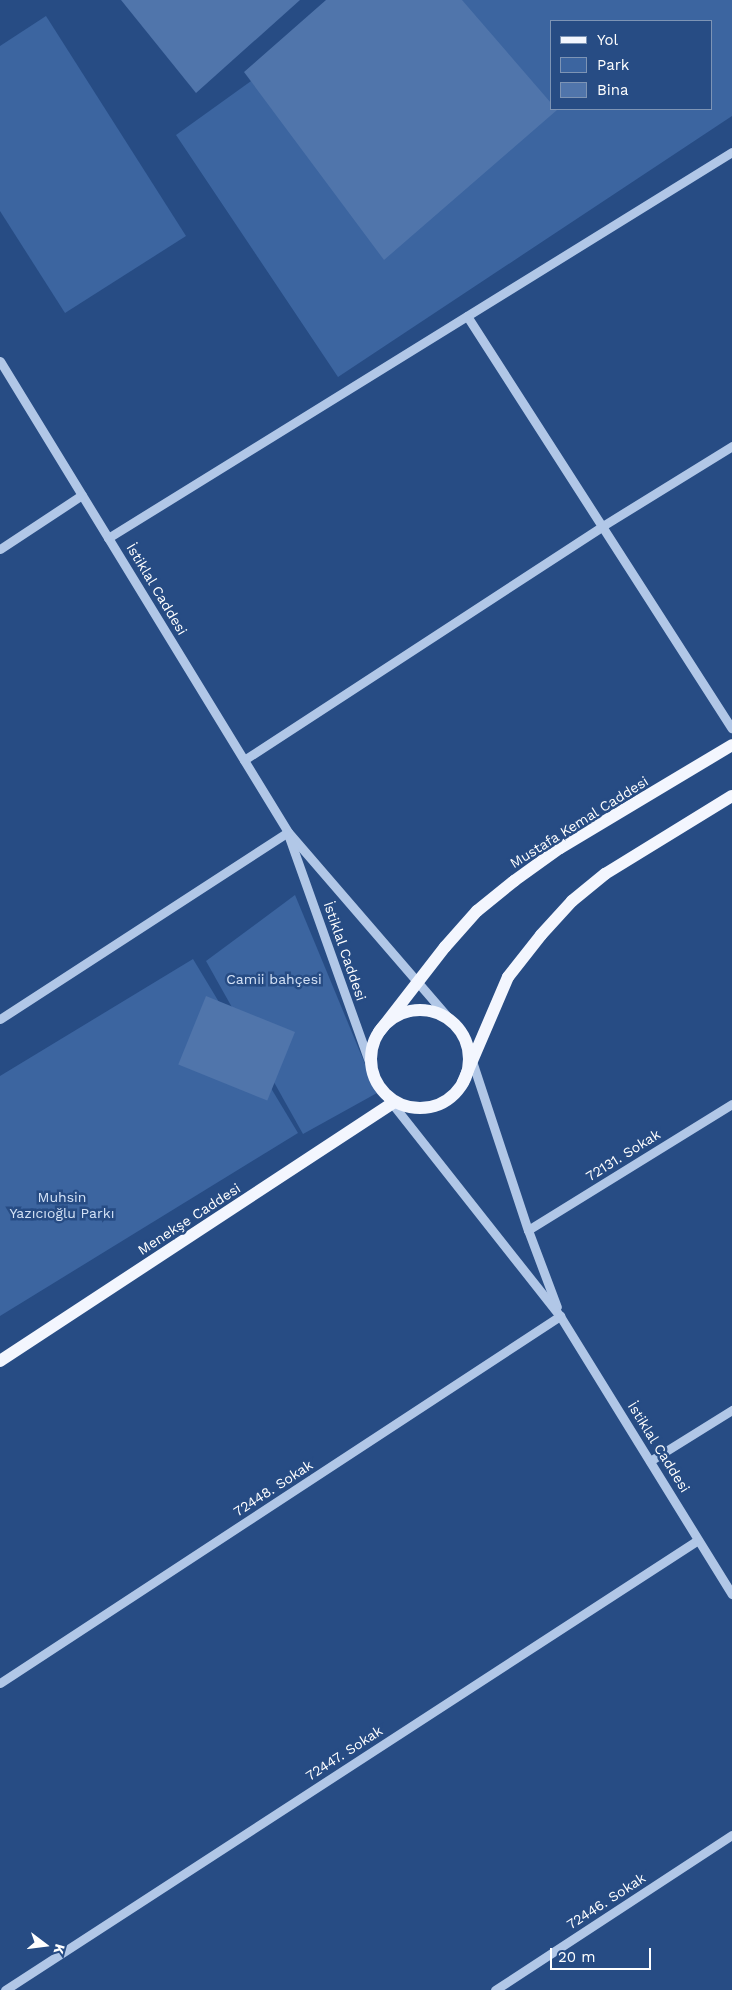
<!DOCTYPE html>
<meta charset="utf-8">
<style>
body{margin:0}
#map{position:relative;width:732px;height:1990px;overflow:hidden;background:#274c84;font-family:"Work Sans",sans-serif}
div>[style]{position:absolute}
.green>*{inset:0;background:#3c65a0}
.building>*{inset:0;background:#5075ab;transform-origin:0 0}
.minor>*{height:9px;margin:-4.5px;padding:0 4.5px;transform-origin:4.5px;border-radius:4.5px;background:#b1c7e7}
.major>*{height:12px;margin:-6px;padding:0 6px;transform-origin:6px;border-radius:6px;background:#f3f6fe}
.major>.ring{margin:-6px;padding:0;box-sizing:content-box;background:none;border:12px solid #f3f6fe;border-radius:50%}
span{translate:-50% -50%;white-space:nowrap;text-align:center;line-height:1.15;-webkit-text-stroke:5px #274c84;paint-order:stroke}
.street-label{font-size:14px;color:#fff}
.park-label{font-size:14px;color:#d4e2f6}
.legend{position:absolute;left:550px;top:20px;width:162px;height:90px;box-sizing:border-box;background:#274c84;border:1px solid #7d94b5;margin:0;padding:6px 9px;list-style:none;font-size:15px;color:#fff}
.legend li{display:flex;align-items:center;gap:10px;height:25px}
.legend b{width:25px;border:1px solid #7d94b5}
.north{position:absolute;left:20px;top:1920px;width:50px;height:50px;-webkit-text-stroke:4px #274c84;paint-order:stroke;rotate:105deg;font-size:14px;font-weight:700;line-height:20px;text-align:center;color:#fff}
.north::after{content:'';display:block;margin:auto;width:18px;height:22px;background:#fff;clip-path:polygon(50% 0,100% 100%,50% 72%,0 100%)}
.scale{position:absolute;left:550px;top:1948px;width:101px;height:22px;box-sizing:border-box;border:2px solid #fff;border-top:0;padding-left:6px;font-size:15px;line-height:18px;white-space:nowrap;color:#fff;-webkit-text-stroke:4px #274c84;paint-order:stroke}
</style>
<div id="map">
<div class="green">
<i style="clip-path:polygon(evenodd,364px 0,732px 0,732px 116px,338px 377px,176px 135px,364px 0,551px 21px,711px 21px,711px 109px,551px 109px,551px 21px)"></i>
<i style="clip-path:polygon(46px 16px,186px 236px,65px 313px,0 211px,0 46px)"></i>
<i style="clip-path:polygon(295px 895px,377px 1093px,303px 1134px,206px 961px)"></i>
<i style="clip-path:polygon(193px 959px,298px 1133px,0 1316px,0 1076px)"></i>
</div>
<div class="building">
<i style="clip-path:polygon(121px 0,300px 0,196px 93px)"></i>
<i style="clip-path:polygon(326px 0,462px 0,551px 103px,551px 109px,557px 110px,384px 260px,244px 72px)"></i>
<i style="left:206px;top:996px;width:96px;height:74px;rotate:22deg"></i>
</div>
<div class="minor">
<i style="left:467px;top:316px;width:490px;rotate:57.3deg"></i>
<i style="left:0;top:361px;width:552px;rotate:58.56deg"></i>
<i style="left:288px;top:832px;width:252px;rotate:49.2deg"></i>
<i style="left:108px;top:538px;width:734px;rotate:-31.74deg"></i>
<i style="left:0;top:549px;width:98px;rotate:-33.4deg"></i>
<i style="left:244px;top:760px;width:426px;rotate:-33.1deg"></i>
<i style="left:601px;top:527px;width:154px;rotate:-31.7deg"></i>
<i style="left:289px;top:837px;width:257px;rotate:70.4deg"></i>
<i style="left:0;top:1019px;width:343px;rotate:-33deg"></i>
<i style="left:469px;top:1052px;width:188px;rotate:71.7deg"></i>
<i style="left:528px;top:1230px;width:82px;rotate:69.4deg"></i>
<i style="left:383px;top:1092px;width:285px;rotate:51.7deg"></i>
<i style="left:560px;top:1316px;width:327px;rotate:58.3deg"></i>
<i style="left:528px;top:1230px;width:240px;rotate:-31.7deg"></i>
<i style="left:650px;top:1461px;width:97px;rotate:-31.9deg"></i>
<i style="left:0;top:1683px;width:670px;rotate:-33.24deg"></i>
<i style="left:5px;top:1990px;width:826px;rotate:-33deg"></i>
<i style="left:495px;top:1990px;width:283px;rotate:-33.2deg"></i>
</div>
<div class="major">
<i class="ring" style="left:371px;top:1010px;width:86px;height:86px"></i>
<i style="left:379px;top:1032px;width:108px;rotate:-52.2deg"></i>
<i style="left:445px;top:947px;width:48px;rotate:-48.4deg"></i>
<i style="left:477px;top:911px;width:48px;rotate:-39deg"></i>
<i style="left:514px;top:881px;width:57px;rotate:-35.7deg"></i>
<i style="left:560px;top:848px;width:200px;rotate:-30.9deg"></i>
<i style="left:463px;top:1082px;width:114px;rotate:-66.8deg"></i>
<i style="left:508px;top:977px;width:53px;rotate:-51.8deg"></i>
<i style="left:541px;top:935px;width:46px;rotate:-47.6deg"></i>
<i style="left:572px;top:901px;width:43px;rotate:-39.3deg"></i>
<i style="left:605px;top:874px;width:149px;rotate:-31.6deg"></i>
<i style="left:0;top:1361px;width:472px;rotate:-33.3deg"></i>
</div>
<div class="street-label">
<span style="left:157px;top:589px;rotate:59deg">İstiklal Caddesi</span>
<span style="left:579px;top:822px;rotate:-32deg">Mustafa Kemal Caddesi</span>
<span style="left:345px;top:951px;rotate:71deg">İstiklal Caddesi</span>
<span style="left:623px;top:1155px;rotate:-32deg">72131. Sokak</span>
<span style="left:189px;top:1219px;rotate:-33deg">Menekşe Caddesi</span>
<span style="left:659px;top:1447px;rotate:58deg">İstiklal Caddesi</span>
<span style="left:273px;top:1488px;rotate:-33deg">72448. Sokak</span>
<span style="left:344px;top:1753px;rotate:-33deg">72447. Sokak</span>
<span style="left:606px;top:1901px;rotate:-33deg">72446. Sokak</span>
</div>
<div class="park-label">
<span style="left:274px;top:979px">Camii bahçesi</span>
<span style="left:62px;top:1205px">Muhsin<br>Yazıcıoğlu Parkı</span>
</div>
<ul class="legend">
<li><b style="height:6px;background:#f3f6fe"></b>Yol</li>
<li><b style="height:14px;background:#3c65a0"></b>Park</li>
<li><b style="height:14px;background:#5075ab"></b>Bina</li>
</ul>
<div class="north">K</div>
<div class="scale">20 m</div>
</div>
